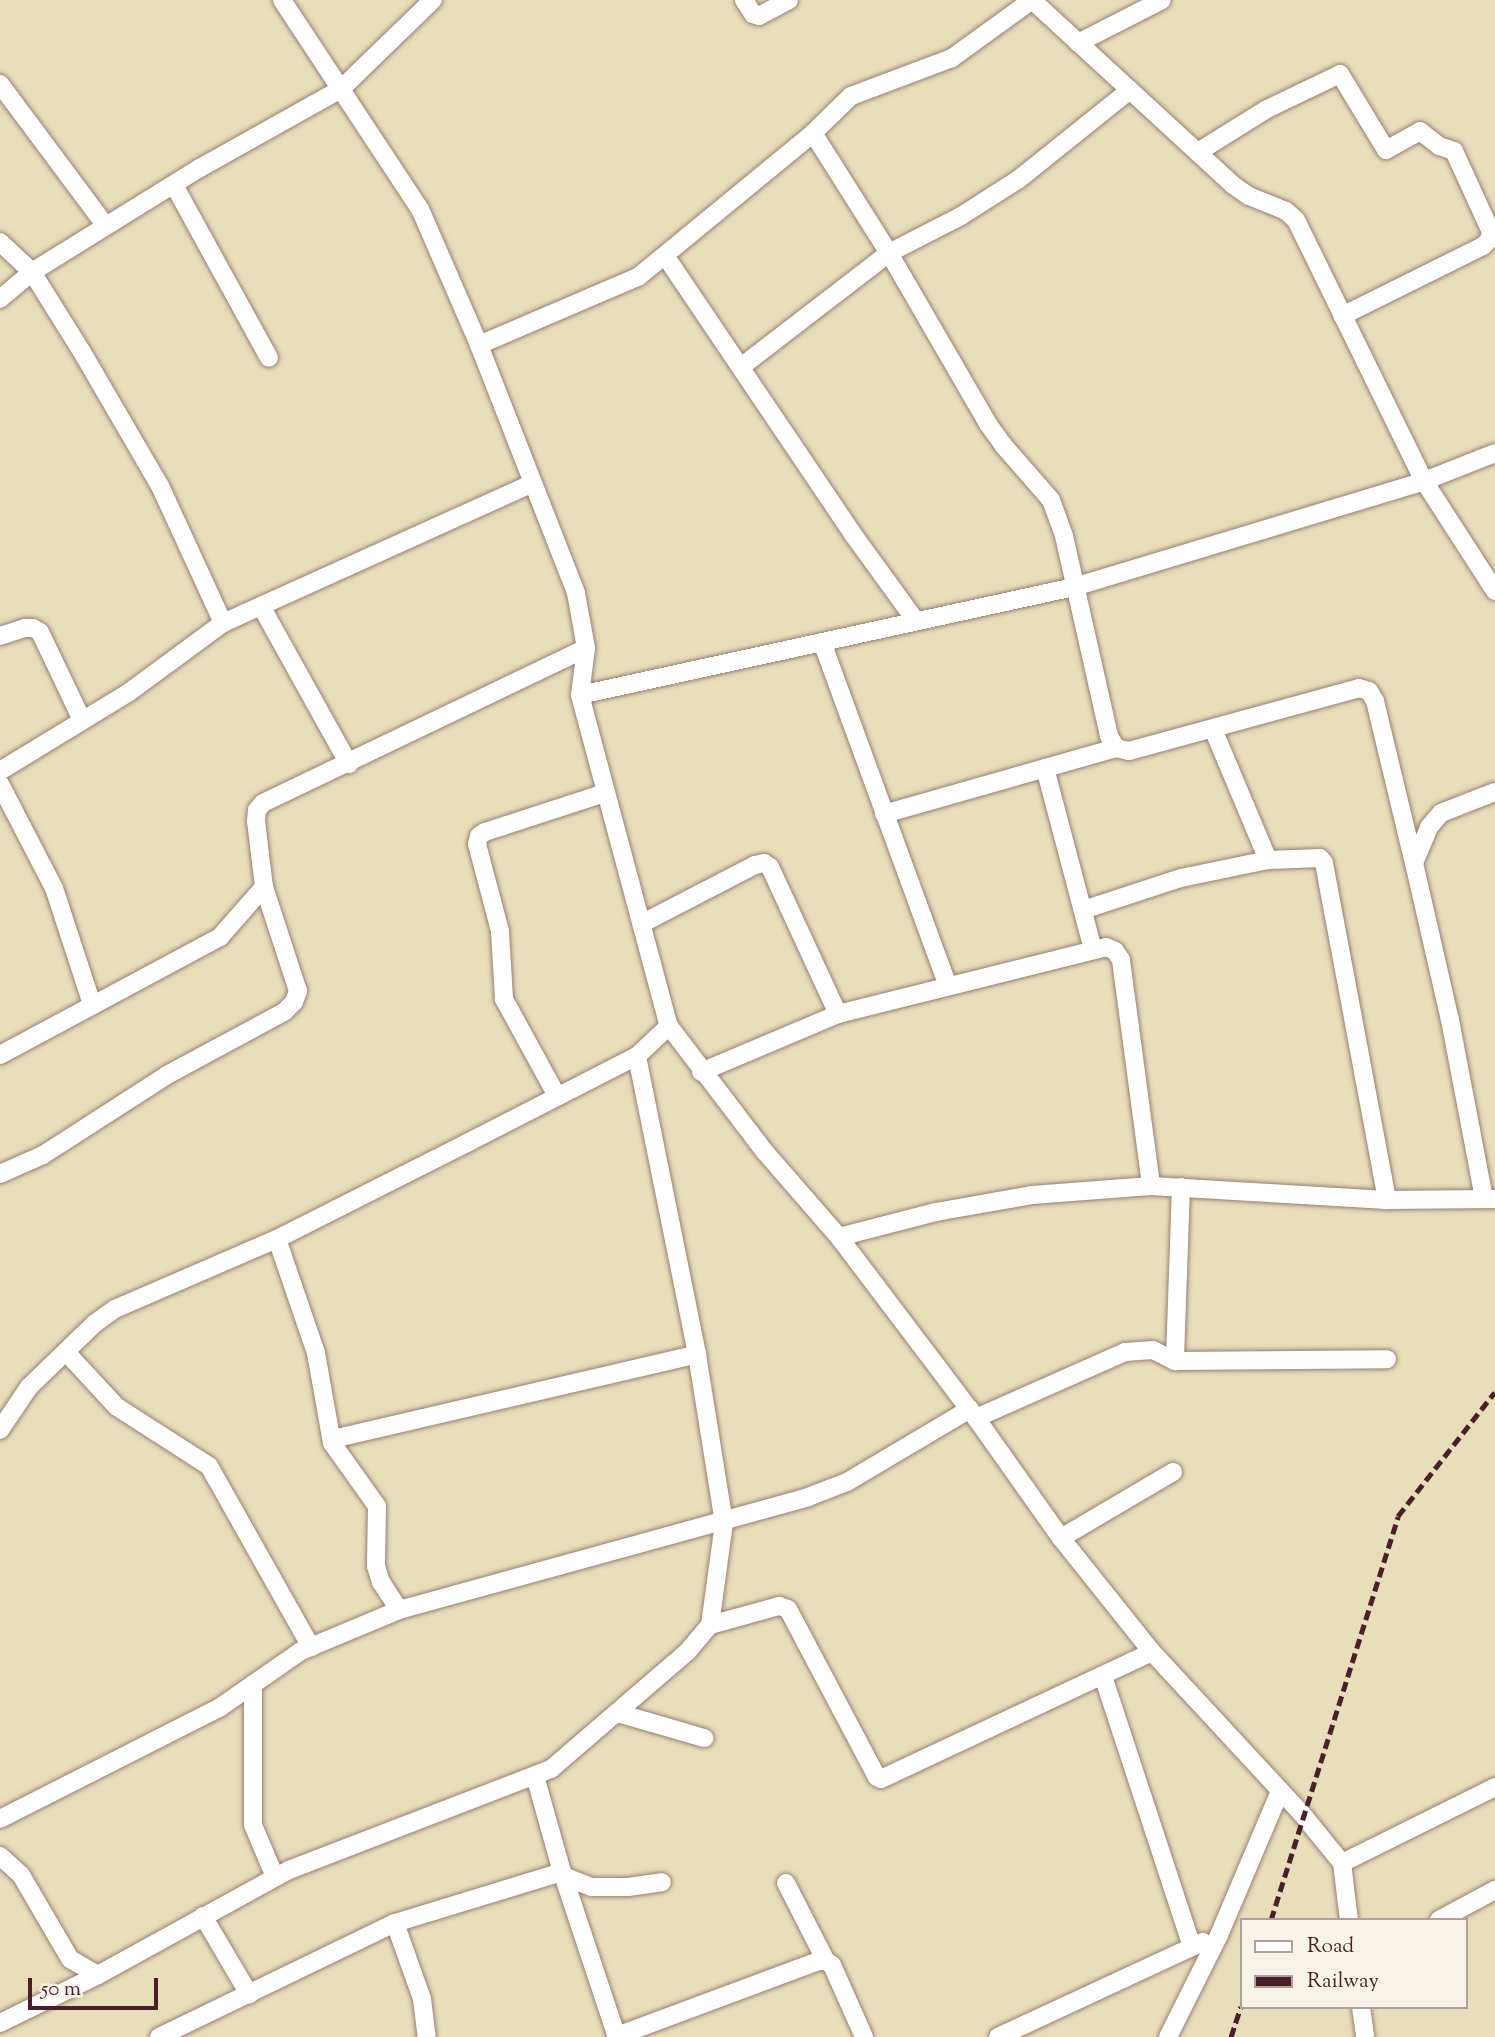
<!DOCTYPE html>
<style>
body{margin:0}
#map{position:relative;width:1495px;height:2037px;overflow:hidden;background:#e8deb9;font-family:"Sorts Mill Goudy",serif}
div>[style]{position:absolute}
.roads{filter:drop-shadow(0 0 2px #997e72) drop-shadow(0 0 2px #997e72)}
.street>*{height:18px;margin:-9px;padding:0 9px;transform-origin:9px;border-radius:9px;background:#fff}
.rail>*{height:5px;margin-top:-2.5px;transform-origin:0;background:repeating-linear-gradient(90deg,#4a1f2b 0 10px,transparent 0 15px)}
span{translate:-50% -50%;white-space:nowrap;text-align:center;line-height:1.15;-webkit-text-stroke:5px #f7f3e8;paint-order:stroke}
.legend{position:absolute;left:1240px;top:1918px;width:228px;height:91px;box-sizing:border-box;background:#f7f3e8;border:2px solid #b29e9c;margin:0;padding:9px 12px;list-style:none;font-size:21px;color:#4a1f2b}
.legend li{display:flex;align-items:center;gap:14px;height:35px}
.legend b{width:35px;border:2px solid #b29e9c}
.scale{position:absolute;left:28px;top:1978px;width:130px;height:32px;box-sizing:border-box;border:4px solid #4a1f2b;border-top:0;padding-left:9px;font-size:21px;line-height:24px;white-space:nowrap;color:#4a1f2b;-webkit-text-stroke:5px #f7f3e8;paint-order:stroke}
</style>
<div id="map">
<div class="roads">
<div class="street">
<i style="left:282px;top:0;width:250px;rotate:56.6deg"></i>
<i style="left:420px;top:209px;width:148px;rotate:66.5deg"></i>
<i style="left:479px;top:345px;width:266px;rotate:68.6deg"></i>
<i style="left:576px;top:593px;width:56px;rotate:79.7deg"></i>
<i style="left:586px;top:648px;width:47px;rotate:97.3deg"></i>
<i style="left:580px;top:695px;width:343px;rotate:75deg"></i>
<i style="left:669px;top:1026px;width:158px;rotate:52.7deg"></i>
<i style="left:765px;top:1152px;width:113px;rotate:49deg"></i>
<i style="left:839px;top:1237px;width:227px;rotate:52.9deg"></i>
<i style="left:976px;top:1418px;width:147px;rotate:54.7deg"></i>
<i style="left:1061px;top:1538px;width:146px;rotate:51.4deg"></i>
<i style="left:1152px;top:1652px;width:221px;rotate:47.2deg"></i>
<i style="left:1302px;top:1814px;width:63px;rotate:50.8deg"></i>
<i style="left:1342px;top:1863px;width:57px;rotate:83deg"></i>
<i style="left:744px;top:0;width:17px;rotate:57deg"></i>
<i style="left:753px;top:14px;width:6px;rotate:18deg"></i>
<i style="left:759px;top:16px;width:34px;rotate:-28deg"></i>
<i style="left:1032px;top:0;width:273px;rotate:42.6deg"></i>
<i style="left:1233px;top:185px;width:19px;rotate:35deg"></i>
<i style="left:1249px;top:196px;width:40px;rotate:22deg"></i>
<i style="left:1286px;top:211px;width:13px;rotate:42deg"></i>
<i style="left:1296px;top:220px;width:291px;rotate:63.9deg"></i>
<i style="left:1424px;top:481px;width:131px;rotate:57.2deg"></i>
<i style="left:1078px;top:43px;width:94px;rotate:-27.1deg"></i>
<i style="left:0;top:84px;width:177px;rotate:53.3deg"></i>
<i style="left:813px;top:133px;width:142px;rotate:57.7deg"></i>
<i style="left:889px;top:253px;width:198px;rotate:59.9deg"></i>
<i style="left:988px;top:424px;width:26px;rotate:54deg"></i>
<i style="left:1003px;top:445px;width:73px;rotate:48.9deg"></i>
<i style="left:1051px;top:500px;width:38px;rotate:70deg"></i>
<i style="left:1064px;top:536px;width:205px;rotate:77.3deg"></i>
<i style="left:1109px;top:736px;width:14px;rotate:60deg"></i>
<i style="left:1198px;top:152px;width:81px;rotate:-31.9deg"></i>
<i style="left:1267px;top:109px;width:81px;rotate:-25.6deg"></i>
<i style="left:1340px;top:74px;width:89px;rotate:58.8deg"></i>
<i style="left:1386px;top:150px;width:39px;rotate:-29deg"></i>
<i style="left:1420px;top:131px;width:24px;rotate:38deg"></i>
<i style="left:1439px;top:146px;width:16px;rotate:18deg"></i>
<i style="left:1454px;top:151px;width:89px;rotate:65.4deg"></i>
<i style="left:1491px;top:232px;width:8px;rotate:104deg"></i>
<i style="left:1489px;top:240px;width:8px;rotate:135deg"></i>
<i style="left:1483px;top:246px;width:157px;rotate:153.6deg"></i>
<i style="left:174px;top:185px;width:197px;rotate:61.2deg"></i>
<i style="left:0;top:242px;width:44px;rotate:43.2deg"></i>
<i style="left:32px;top:272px;width:94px;rotate:58deg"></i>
<i style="left:82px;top:352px;width:155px;rotate:59.8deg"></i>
<i style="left:160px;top:486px;width:151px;rotate:65.3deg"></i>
<i style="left:666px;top:257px;width:333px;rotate:56deg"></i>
<i style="left:852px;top:533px;width:109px;rotate:54deg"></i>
<i style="left:0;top:299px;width:42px;rotate:-40.2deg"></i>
<i style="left:32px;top:272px;width:198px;rotate:-31.8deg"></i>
<i style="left:200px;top:168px;width:162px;rotate:-29.3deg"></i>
<i style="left:341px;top:89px;width:128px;rotate:-44.1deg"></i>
<i style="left:479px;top:345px;width:173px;rotate:-23.2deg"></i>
<i style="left:638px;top:277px;width:227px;rotate:-39.4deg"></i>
<i style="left:813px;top:133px;width:53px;rotate:-44.2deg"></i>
<i style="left:851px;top:96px;width:108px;rotate:-20.6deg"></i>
<i style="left:952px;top:58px;width:99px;rotate:-35.9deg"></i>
<i style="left:741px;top:367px;width:187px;rotate:-37.6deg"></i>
<i style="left:889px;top:253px;width:81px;rotate:-27.2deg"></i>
<i style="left:961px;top:216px;width:69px;rotate:-32.5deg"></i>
<i style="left:1019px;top:179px;width:142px;rotate:-38.7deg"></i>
<i style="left:261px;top:606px;width:181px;rotate:60.9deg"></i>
<i style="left:0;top:636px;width:26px;rotate:-18deg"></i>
<i style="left:25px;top:628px;width:8px"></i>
<i style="left:33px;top:628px;width:8px;rotate:30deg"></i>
<i style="left:40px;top:632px;width:98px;rotate:64.5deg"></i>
<i style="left:822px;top:642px;width:366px;rotate:69.9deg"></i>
<i style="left:580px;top:695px;width:506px;rotate:-12.33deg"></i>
<i style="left:1074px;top:587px;width:366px;rotate:-16.8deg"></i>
<i style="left:1424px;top:481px;width:76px;rotate:-21.5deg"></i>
<i style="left:1213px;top:729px;width:142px;rotate:67.2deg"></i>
<i style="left:1045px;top:768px;width:188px;rotate:75.2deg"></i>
<i style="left:0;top:771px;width:150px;rotate:-31.4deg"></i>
<i style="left:128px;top:693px;width:118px;rotate:-36.4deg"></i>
<i style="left:223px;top:623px;width:340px;rotate:-24.3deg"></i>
<i style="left:0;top:784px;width:117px;rotate:62.6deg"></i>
<i style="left:54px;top:888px;width:122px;rotate:71.9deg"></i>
<i style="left:884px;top:814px;width:241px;rotate:-15.9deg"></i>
<i style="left:1116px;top:748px;width:13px;rotate:13deg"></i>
<i style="left:1129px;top:751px;width:238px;rotate:-15.3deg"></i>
<i style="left:1359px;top:688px;width:10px;rotate:17deg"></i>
<i style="left:1369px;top:691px;width:12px;rotate:59deg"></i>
<i style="left:1375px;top:701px;width:167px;rotate:76.5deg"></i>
<i style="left:1414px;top:863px;width:161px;rotate:77.1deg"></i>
<i style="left:1450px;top:1020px;width:182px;rotate:79.2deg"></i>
<i style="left:1414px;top:863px;width:39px;rotate:-67deg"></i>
<i style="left:1429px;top:827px;width:18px;rotate:-49deg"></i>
<i style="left:1441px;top:813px;width:58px;rotate:-21.3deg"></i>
<i style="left:1083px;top:910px;width:103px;rotate:-18.1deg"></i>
<i style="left:1181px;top:878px;width:89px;rotate:-11.7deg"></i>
<i style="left:1268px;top:860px;width:52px;rotate:-2.2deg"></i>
<i style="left:1320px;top:858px;width:6px;rotate:51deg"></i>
<i style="left:1324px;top:863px;width:343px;rotate:79.4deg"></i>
<i style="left:643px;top:923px;width:126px;rotate:-27.4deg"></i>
<i style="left:755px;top:865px;width:9px;rotate:-13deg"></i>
<i style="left:764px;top:863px;width:7px;rotate:34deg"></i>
<i style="left:770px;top:867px;width:162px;rotate:65.2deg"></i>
<i style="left:0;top:1055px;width:250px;rotate:-28.2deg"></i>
<i style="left:220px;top:937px;width:67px;rotate:-48.7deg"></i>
<i style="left:701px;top:1072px;width:149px;rotate:-22.9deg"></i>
<i style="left:838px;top:1014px;width:276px;rotate:-14deg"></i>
<i style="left:1106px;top:947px;width:10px;rotate:24deg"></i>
<i style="left:1115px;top:951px;width:11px;rotate:56deg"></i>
<i style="left:1121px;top:960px;width:228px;rotate:82.4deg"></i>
<i style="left:557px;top:1096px;width:111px;rotate:-118.7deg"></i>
<i style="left:504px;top:999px;width:68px;rotate:-93.4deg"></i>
<i style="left:500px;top:931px;width:90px;rotate:-104.8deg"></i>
<i style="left:477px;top:844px;width:8px;rotate:-76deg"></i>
<i style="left:479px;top:836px;width:7px;rotate:-34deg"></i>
<i style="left:485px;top:832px;width:126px;rotate:-18deg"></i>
<i style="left:0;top:1174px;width:47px;rotate:-23.8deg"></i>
<i style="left:43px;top:1155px;width:148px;rotate:-32.8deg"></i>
<i style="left:167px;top:1075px;width:133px;rotate:-28.3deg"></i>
<i style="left:284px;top:1012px;width:14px;rotate:-45deg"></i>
<i style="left:294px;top:1002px;width:12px;rotate:-70deg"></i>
<i style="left:298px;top:991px;width:109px;rotate:-108.1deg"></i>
<i style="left:264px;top:887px;width:66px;rotate:-96.9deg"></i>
<i style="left:256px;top:821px;width:11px;rotate:-85deg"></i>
<i style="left:257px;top:810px;width:9px;rotate:-49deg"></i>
<i style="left:263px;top:803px;width:358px;rotate:-25.6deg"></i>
<i style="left:1181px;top:1187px;width:174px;rotate:92deg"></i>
<i style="left:1175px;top:1361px;width:212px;rotate:-0.5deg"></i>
<i style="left:839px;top:1237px;width:100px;rotate:-14.5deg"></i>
<i style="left:936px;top:1212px;width:97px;rotate:-10deg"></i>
<i style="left:1032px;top:1195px;width:119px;rotate:-4.3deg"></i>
<i style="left:1151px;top:1186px;width:236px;rotate:3.4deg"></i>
<i style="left:1387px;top:1200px;width:108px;rotate:-0.5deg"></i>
<i style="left:277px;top:1239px;width:120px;rotate:71.1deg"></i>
<i style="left:316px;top:1353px;width:91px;rotate:79.9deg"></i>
<i style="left:332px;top:1443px;width:77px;rotate:54.5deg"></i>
<i style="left:377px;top:1506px;width:60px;rotate:91deg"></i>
<i style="left:376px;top:1566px;width:17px;rotate:73deg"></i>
<i style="left:381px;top:1582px;width:33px;rotate:57deg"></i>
<i style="left:66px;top:1352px;width:75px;rotate:47.2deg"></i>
<i style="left:117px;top:1407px;width:109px;rotate:32.7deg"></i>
<i style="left:209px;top:1466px;width:208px;rotate:60.6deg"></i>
<i style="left:976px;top:1418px;width:163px;rotate:-23.9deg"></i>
<i style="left:1125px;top:1352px;width:28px;rotate:-4deg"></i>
<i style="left:1153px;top:1350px;width:25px;rotate:27deg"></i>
<i style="left:0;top:1430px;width:52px;rotate:-56deg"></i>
<i style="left:29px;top:1387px;width:91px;rotate:-44.1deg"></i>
<i style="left:94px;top:1324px;width:26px;rotate:-36deg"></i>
<i style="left:115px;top:1309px;width:176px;rotate:-23.4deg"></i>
<i style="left:277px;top:1239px;width:211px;rotate:-26.8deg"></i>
<i style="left:465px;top:1144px;width:193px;rotate:-27.1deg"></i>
<i style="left:637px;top:1056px;width:44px;rotate:-43.2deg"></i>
<i style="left:333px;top:1439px;width:374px;rotate:-13.1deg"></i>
<i style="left:1061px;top:1538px;width:130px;rotate:-30.5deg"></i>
<i style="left:710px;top:1625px;width:72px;rotate:-15.4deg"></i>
<i style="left:779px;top:1606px;width:9px;rotate:18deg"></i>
<i style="left:788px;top:1609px;width:190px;rotate:62.1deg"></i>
<i style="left:877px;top:1777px;width:4px;rotate:27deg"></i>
<i style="left:881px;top:1779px;width:299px;rotate:-25.1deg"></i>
<i style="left:1103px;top:1676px;width:285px;rotate:71.8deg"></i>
<i style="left:253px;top:1684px;width:141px;rotate:90deg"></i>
<i style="left:253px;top:1825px;width:56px;rotate:67.1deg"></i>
<i style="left:618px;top:1713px;width:90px;rotate:16.2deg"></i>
<i style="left:535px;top:1776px;width:100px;rotate:74.3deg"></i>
<i style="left:562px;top:1872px;width:174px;rotate:71.6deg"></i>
<i style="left:0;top:1819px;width:246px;rotate:-26.9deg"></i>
<i style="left:219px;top:1708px;width:100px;rotate:-34.8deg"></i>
<i style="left:301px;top:1651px;width:106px;rotate:-22.7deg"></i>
<i style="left:399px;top:1610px;width:424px;rotate:-15.4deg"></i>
<i style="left:808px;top:1497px;width:42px;rotate:-21deg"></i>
<i style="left:847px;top:1482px;width:143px;rotate:-30.7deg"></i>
<i style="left:0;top:1856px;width:28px;rotate:42deg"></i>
<i style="left:21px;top:1875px;width:97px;rotate:59.7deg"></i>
<i style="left:70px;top:1959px;width:32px;rotate:30deg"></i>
<i style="left:1342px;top:1863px;width:171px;rotate:-26.4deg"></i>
<i style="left:563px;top:1876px;width:31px;rotate:21deg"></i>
<i style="left:592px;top:1887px;width:36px"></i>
<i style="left:628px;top:1887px;width:34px;rotate:-8deg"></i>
<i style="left:786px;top:1883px;width:88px;rotate:62.9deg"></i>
<i style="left:826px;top:1961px;width:7px;rotate:34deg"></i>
<i style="left:832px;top:1965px;width:79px;rotate:66deg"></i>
<i style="left:203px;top:1916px;width:91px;rotate:59.5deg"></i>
<i style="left:1439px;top:1920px;width:64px;rotate:-28.2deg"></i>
<i style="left:395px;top:1923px;width:81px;rotate:70.4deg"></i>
<i style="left:422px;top:1999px;width:38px;rotate:83deg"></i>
<i style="left:1361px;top:2007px;width:30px;rotate:82deg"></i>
<i style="left:0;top:2023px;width:109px;rotate:-26.1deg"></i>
<i style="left:98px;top:1975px;width:218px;rotate:-28.8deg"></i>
<i style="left:289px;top:1870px;width:281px;rotate:-21.1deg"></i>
<i style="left:551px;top:1769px;width:181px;rotate:-40.7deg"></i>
<i style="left:688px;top:1651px;width:34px;rotate:-50deg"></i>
<i style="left:710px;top:1625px;width:103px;rotate:-82.2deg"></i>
<i style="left:724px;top:1523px;width:171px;rotate:-99.1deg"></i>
<i style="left:697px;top:1354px;width:304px;rotate:-101.4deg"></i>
<i style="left:617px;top:2036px;width:215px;rotate:-20.4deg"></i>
<i style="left:819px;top:1961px;width:7px"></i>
<i style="left:159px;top:2037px;width:262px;rotate:-25.8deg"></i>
<i style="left:395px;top:1923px;width:175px;rotate:-17deg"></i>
<i style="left:998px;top:2037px;width:226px;rotate:-24.9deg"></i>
<i style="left:1168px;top:2037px;width:114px;rotate:-63.4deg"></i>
<i style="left:1219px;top:1935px;width:156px;rotate:-67deg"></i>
</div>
</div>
<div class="rail">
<i style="left:1271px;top:1920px;width:423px;rotate:-72.5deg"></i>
<i style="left:1398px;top:1516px;width:157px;rotate:-52deg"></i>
<i style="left:1231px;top:2037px;width:32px;rotate:-72deg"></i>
</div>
<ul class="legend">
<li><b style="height:9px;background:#fff"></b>Road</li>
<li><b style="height:9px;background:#4a1f2b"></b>Railway</li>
</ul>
<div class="scale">50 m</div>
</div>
